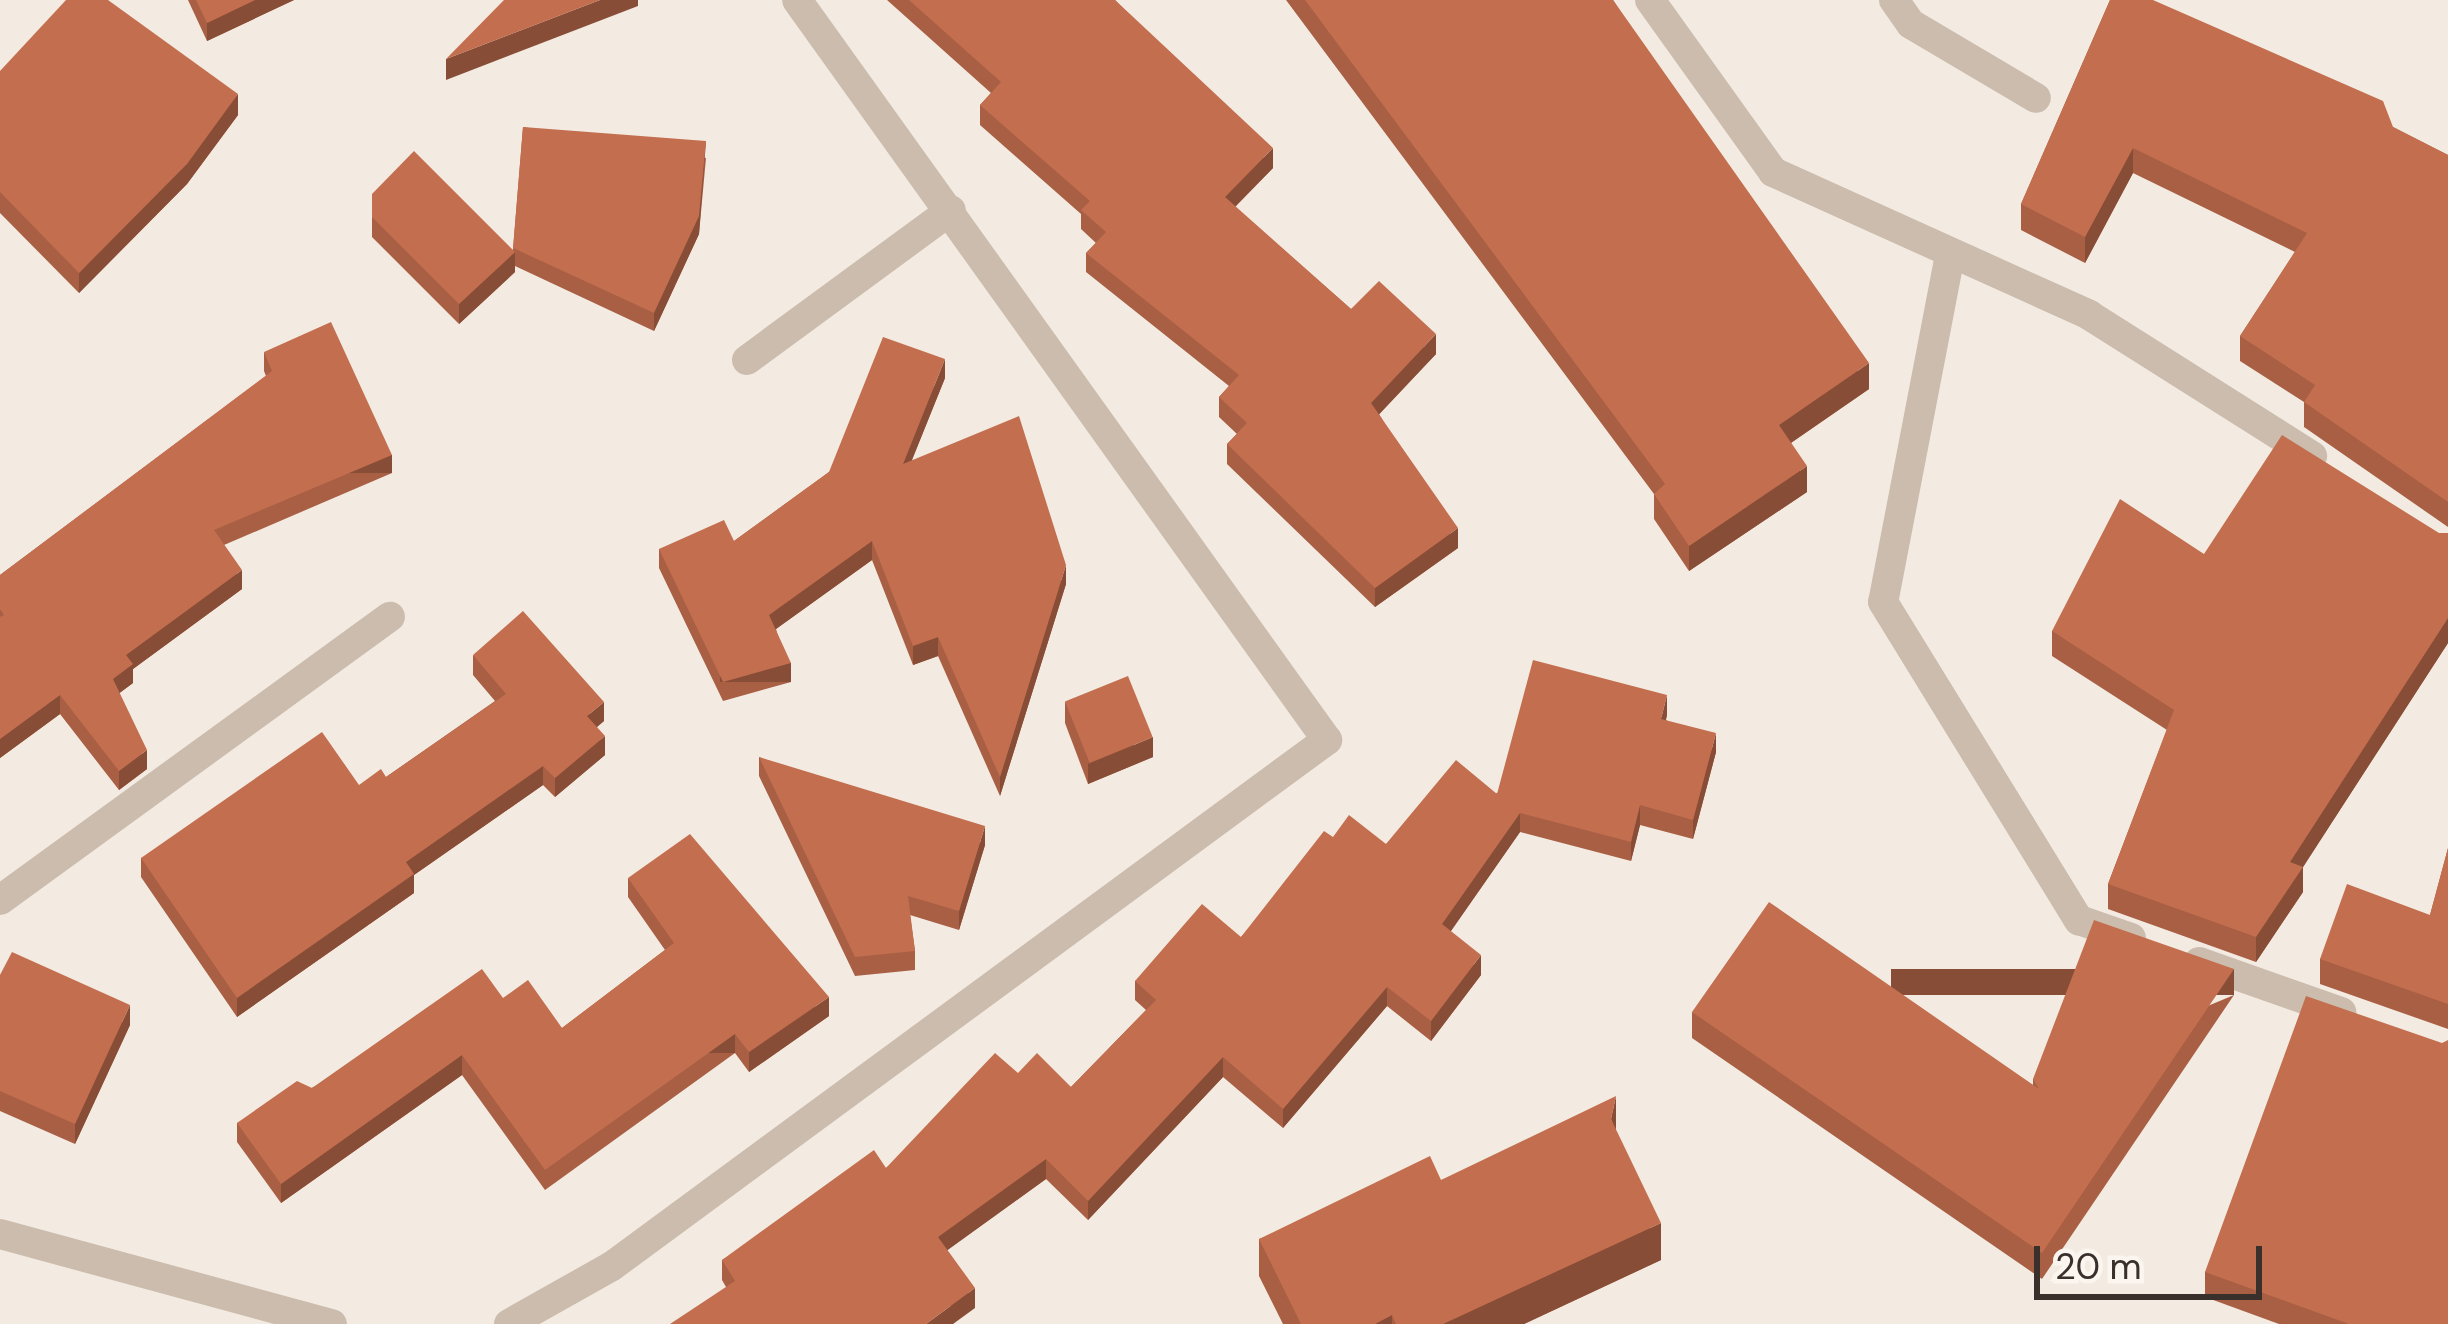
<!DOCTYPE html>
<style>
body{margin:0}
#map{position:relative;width:2448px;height:1324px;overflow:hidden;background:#f3ebe1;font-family:"DM Sans",sans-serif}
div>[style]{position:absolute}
.service>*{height:30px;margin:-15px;padding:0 15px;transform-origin:15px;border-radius:15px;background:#cbbcad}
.wall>*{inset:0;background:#a85f44}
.shaded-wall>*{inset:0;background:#884d37;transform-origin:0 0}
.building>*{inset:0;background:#c36e4f;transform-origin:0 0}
span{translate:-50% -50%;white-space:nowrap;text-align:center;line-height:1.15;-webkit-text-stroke:9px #faf5ee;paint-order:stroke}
.scale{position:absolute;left:2034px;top:1246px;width:228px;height:54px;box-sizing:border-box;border:6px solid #3a302b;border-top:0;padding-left:15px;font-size:36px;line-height:42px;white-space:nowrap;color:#3a302b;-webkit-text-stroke:9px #faf5ee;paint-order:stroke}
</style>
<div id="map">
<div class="service">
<i style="left:1650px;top:0;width:211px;rotate:54.4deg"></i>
<i style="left:1773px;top:172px;width:347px;rotate:24.3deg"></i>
<i style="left:2089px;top:315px;width:264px;rotate:32.3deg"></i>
<i style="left:1894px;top:0;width:29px;rotate:55deg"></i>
<i style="left:1911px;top:24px;width:145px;rotate:30.6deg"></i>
<i style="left:1950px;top:255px;width:353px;rotate:100.9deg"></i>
<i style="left:1883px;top:602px;width:374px;rotate:58.4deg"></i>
<i style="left:2079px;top:920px;width:55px;rotate:19.1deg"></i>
<i style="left:747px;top:360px;width:253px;rotate:-36.3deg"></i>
<i style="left:0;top:900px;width:482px;rotate:-36deg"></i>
<i style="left:2199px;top:962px;width:151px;rotate:19.4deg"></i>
<i style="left:0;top:1234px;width:344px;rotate:15.2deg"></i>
<i style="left:509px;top:1324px;width:118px;rotate:-29.4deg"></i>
<i style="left:612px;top:1266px;width:888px;rotate:-36.34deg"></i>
<i style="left:1327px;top:740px;width:910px;rotate:-125.61deg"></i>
</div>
<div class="wall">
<i style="clip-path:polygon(188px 0,294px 0,207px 41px)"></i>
<i style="clip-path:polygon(887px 0,1115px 0,1273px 168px,1235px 207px,1351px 309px,1436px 354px,1379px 414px,1458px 548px,1375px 607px,1227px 464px,1227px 444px,1237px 434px,1219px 417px,1219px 397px,1229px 386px,1086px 272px,1086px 253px,1096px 243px,1081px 229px,1081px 214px,980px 125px,980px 105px,991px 93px)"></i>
<i style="clip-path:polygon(1286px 0,1613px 0,1869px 389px,1791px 443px,1807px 492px,1689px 571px,1654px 519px,1654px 494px)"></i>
<i style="clip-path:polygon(2110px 0,2393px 127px,2448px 155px,2448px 527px,2304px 427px,2304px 402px,2240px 361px,2240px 336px,2295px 252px,2133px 173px,2085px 263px,2021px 230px,2021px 204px)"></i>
<i style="clip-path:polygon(0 71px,238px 115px,187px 184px,79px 293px,0 213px)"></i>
<i style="clip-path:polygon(523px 127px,706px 158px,699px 234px,654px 331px,515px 266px,515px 272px,459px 324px,372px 237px,372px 194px,513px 250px)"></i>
<i style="clip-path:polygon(264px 352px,392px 473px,224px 545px,242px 589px,133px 669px,133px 683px,119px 693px,147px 769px,119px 790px,60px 714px,0 758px,0 575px,266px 376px,264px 371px)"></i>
<i style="clip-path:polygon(945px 378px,912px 460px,1066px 584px,1000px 796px,938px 656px,913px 665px,872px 560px,776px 629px,791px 682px,723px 701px,659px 568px,659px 549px,734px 541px,829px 472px)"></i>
<i style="clip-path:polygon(2439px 533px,2448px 533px,2448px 643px,2303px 867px,2303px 892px,2256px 962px,2108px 909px,2108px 884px,2167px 730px,2052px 656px,2052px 631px,2204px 554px)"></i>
<i style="clip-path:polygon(473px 655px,604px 721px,597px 727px,605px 755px,555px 797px,543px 785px,414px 875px,414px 893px,237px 1017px,141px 877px,141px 858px,386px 777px,495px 701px,473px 675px)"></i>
<i style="clip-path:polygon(1065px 702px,1153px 757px,1088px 784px,1065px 723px)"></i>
<i style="clip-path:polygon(1667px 715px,1666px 720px,1716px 752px,1693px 839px,1640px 825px,1631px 861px,1520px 832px,1450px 932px,1481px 975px,1431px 1041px,1387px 1006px,1283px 1128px,1223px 1077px,1088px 1220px,1046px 1179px,947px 1250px,975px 1308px,726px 1287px,722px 1280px,722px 1260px,886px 1168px,1018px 1073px,1071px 1087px,1146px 1010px,1135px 1000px,1135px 981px,1241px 937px,1333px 837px,1386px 844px)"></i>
<i style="clip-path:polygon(759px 757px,985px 845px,959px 930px,910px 915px,915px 951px,915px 970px,855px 976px,759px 776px)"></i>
<i style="clip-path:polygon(2448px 848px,2448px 1029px,2320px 984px,2320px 959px,2430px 915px)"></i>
<i style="clip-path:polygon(628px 878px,829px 1016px,749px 1072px,735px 1053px,545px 1190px,462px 1075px,281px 1203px,237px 1142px,237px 1123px,503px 998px,562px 1028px,665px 950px,628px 897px)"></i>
<i style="clip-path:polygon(0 975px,130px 1025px,75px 1144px,0 1111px)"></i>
<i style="clip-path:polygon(2234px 995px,2042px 1279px,1692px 1038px,1692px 1012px,2033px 1085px,2033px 1079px)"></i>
<i style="clip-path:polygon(2442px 1043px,2448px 1324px,2279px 1324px,2205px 1297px,2205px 1272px)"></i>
<i style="clip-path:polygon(1616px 1131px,1661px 1260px,1524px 1324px,1283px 1324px,1259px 1276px,1259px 1239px,1441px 1180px)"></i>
</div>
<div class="shaded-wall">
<i style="clip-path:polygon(255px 0,294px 0,207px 41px,207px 23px)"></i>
<i style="clip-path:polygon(600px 0,638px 0,638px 6px,446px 80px,446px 59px)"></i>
<i style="clip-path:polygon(238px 94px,238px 115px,187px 184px,79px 293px,79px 273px)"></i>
<i style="clip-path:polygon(706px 141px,699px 234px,654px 331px,654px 313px)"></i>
<i style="clip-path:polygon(1273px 148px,1273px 168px,1225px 217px,1225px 197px)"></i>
<i style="clip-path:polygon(2133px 148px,2133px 173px,2085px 263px,2085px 237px)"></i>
<i style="clip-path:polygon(515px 252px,515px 272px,459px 324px,459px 304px)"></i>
<i style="clip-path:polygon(1436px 334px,1436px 354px,1371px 423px,1371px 403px)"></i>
<i style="clip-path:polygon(945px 359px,945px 378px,903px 482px,903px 464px)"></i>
<i style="clip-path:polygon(1869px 363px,1869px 389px,1779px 451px,1779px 425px)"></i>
<i style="left:392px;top:455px;width:18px;height:193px;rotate:90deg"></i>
<i style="clip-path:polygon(1807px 466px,1807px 492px,1689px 571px,1689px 546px)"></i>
<i style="clip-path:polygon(1458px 528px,1458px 548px,1375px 607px,1375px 588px)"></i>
<i style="clip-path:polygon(872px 541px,872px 560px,769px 634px,769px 615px)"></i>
<i style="clip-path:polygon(1066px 565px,1066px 584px,1000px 796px,1000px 777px)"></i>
<i style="clip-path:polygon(242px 570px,242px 589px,133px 669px,133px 683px,113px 698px,113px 679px,126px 655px)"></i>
<i style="clip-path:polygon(2448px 618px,2448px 643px,2294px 881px,2303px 867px,2303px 892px,2256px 962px,2256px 937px,2290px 862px)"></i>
<i style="clip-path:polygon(938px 637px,938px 656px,913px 665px,913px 646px)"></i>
<i style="left:791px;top:663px;width:19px;height:71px;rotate:90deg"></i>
<i style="clip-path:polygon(60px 695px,60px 714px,0 758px,0 739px)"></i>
<i style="clip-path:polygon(1667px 695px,1667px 715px,1661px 738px,1661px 719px)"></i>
<i style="clip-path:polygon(604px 702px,604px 721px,587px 735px,587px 716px)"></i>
<i style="clip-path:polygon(1716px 733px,1716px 752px,1693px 839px,1693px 820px)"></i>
<i style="clip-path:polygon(605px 736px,605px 755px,555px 797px,555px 778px)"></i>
<i style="clip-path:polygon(1153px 737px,1153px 757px,1088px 784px,1088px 764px)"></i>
<i style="clip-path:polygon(147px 750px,147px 769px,119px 790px,119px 771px)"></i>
<i style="clip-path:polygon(543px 766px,543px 785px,414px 875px,414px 893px,237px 1017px,237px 998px,406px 862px)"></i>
<i style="clip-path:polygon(1640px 805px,1640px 825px,1631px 861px,1631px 842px)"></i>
<i style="clip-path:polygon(1520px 813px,1520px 832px,1442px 944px,1442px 924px)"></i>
<i style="clip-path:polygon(985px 826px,985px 845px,959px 930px,959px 911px)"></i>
<i style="clip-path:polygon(1481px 955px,1481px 975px,1431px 1041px,1431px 1021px)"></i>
<i style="left:2234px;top:969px;width:26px;height:343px;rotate:90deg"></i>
<i style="clip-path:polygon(1387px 987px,1387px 1006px,1283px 1128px,1283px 1109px)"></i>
<i style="clip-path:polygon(829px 997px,829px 1016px,749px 1072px,749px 1052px)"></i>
<i style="clip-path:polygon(130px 1005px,130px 1025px,75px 1144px,75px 1124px)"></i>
<i style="left:735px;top:1034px;width:19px;height:234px;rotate:90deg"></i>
<i style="clip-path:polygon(462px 1055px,462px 1075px,281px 1203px,281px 1184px)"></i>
<i style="clip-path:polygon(1223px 1057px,1223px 1077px,1088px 1220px,1088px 1201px)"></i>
<i style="clip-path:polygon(1616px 1096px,1616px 1134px,1611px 1119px)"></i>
<i style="clip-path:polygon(1046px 1159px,1046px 1179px,938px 1257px,938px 1237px)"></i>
<i style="clip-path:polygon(1661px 1223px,1661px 1260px,1524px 1324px,1443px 1324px)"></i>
<i style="clip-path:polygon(975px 1288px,975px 1308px,953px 1324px,926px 1324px)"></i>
<i style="clip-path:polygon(1392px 1315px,1392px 1324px,1375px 1324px)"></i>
</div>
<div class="building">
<i style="clip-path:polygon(66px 0,108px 0,238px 94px,187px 164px,79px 273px,0 192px,0 71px)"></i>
<i style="clip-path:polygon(196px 0,255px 0,207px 23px)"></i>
<i style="clip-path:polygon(504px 0,600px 0,446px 59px)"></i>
<i style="clip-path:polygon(909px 0,1115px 0,1273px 148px,1225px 197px,1351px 309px,1379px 281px,1436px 334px,1371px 403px,1458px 528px,1375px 588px,1227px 444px,1247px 423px,1219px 397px,1239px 375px,1086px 253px,1106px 232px,1081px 210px,1090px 201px,980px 105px,1001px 82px)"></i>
<i style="clip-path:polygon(1305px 0,1613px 0,1869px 363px,1779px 425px,1807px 466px,1689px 546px,1654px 494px,1665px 484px)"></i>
<i style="clip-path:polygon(2110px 0,2153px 0,2383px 101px,2393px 127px,2448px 155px,2448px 502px,2304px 402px,2315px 385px,2240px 336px,2307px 233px,2133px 148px,2085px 237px,2021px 204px)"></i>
<i style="clip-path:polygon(523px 127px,706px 141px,699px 216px,654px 313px,513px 248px)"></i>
<i style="clip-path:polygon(414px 151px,515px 252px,459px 304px,372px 217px,372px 194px)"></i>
<i style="clip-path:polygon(331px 322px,392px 455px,214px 530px,242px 570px,126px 655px,133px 664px,113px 679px,147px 750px,119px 771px,60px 695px,0 739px,0 617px,4px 615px,0 609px,0 575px,272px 371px,264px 352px)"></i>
<i style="clip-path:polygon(883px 337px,945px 359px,903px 464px,1019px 416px,1066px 565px,1000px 777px,938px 637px,913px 646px,872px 541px,769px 615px,791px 663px,723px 682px,659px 549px,724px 520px,734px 541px,829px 472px)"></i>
<i style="clip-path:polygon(2282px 435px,2439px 533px,2448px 533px,2448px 618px,2290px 862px,2303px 867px,2256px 937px,2108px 884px,2174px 710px,2052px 631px,2120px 499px,2204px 554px)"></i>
<i style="clip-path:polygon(523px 611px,604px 702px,587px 716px,605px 736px,555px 778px,543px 766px,406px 862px,414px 874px,237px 998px,141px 858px,322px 732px,359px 785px,381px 769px,386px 777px,506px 694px,473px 655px)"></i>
<i style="clip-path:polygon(1533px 660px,1667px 695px,1661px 719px,1716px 733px,1693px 820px,1640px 805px,1631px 842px,1520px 813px,1442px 924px,1481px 955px,1431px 1021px,1387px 987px,1283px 1109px,1223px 1057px,1088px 1201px,1046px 1159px,938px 1237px,975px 1288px,926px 1324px,670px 1324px,735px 1281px,722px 1260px,874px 1150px,886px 1168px,995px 1053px,1018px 1073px,1037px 1053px,1071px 1087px,1156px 1000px,1135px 981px,1202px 904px,1241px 937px,1324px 831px,1333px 837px,1349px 815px,1386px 844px,1456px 760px,1497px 794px)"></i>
<i style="left:1128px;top:676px;width:66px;height:68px;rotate:68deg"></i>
<i style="clip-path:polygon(759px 757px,985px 826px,959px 911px,908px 896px,915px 951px,855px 957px)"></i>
<i style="clip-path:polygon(690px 834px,829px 997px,749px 1052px,735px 1034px,545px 1170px,462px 1055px,281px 1184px,237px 1123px,297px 1081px,312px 1088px,482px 969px,503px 998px,528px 980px,562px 1028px,674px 943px,628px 878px)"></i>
<i style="clip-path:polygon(2448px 848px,2448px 1004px,2320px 959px,2347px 884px,2430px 915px)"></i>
<i style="clip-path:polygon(1769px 902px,2039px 1089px,2033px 1079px,2094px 920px,2234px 969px,2042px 1253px,1692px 1012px)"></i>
<i style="clip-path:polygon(12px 952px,130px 1005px,75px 1124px,0 1091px,0 975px)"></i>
<i style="clip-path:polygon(2306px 996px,2442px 1043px,2448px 1040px,2448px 1324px,2349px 1324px,2205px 1272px)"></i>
<i style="clip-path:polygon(1616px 1096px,1611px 1119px,1661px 1223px,1443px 1324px,1396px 1324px,1392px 1315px,1375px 1324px,1301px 1324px,1259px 1239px,1430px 1156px,1441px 1180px)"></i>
</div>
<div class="scale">20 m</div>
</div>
